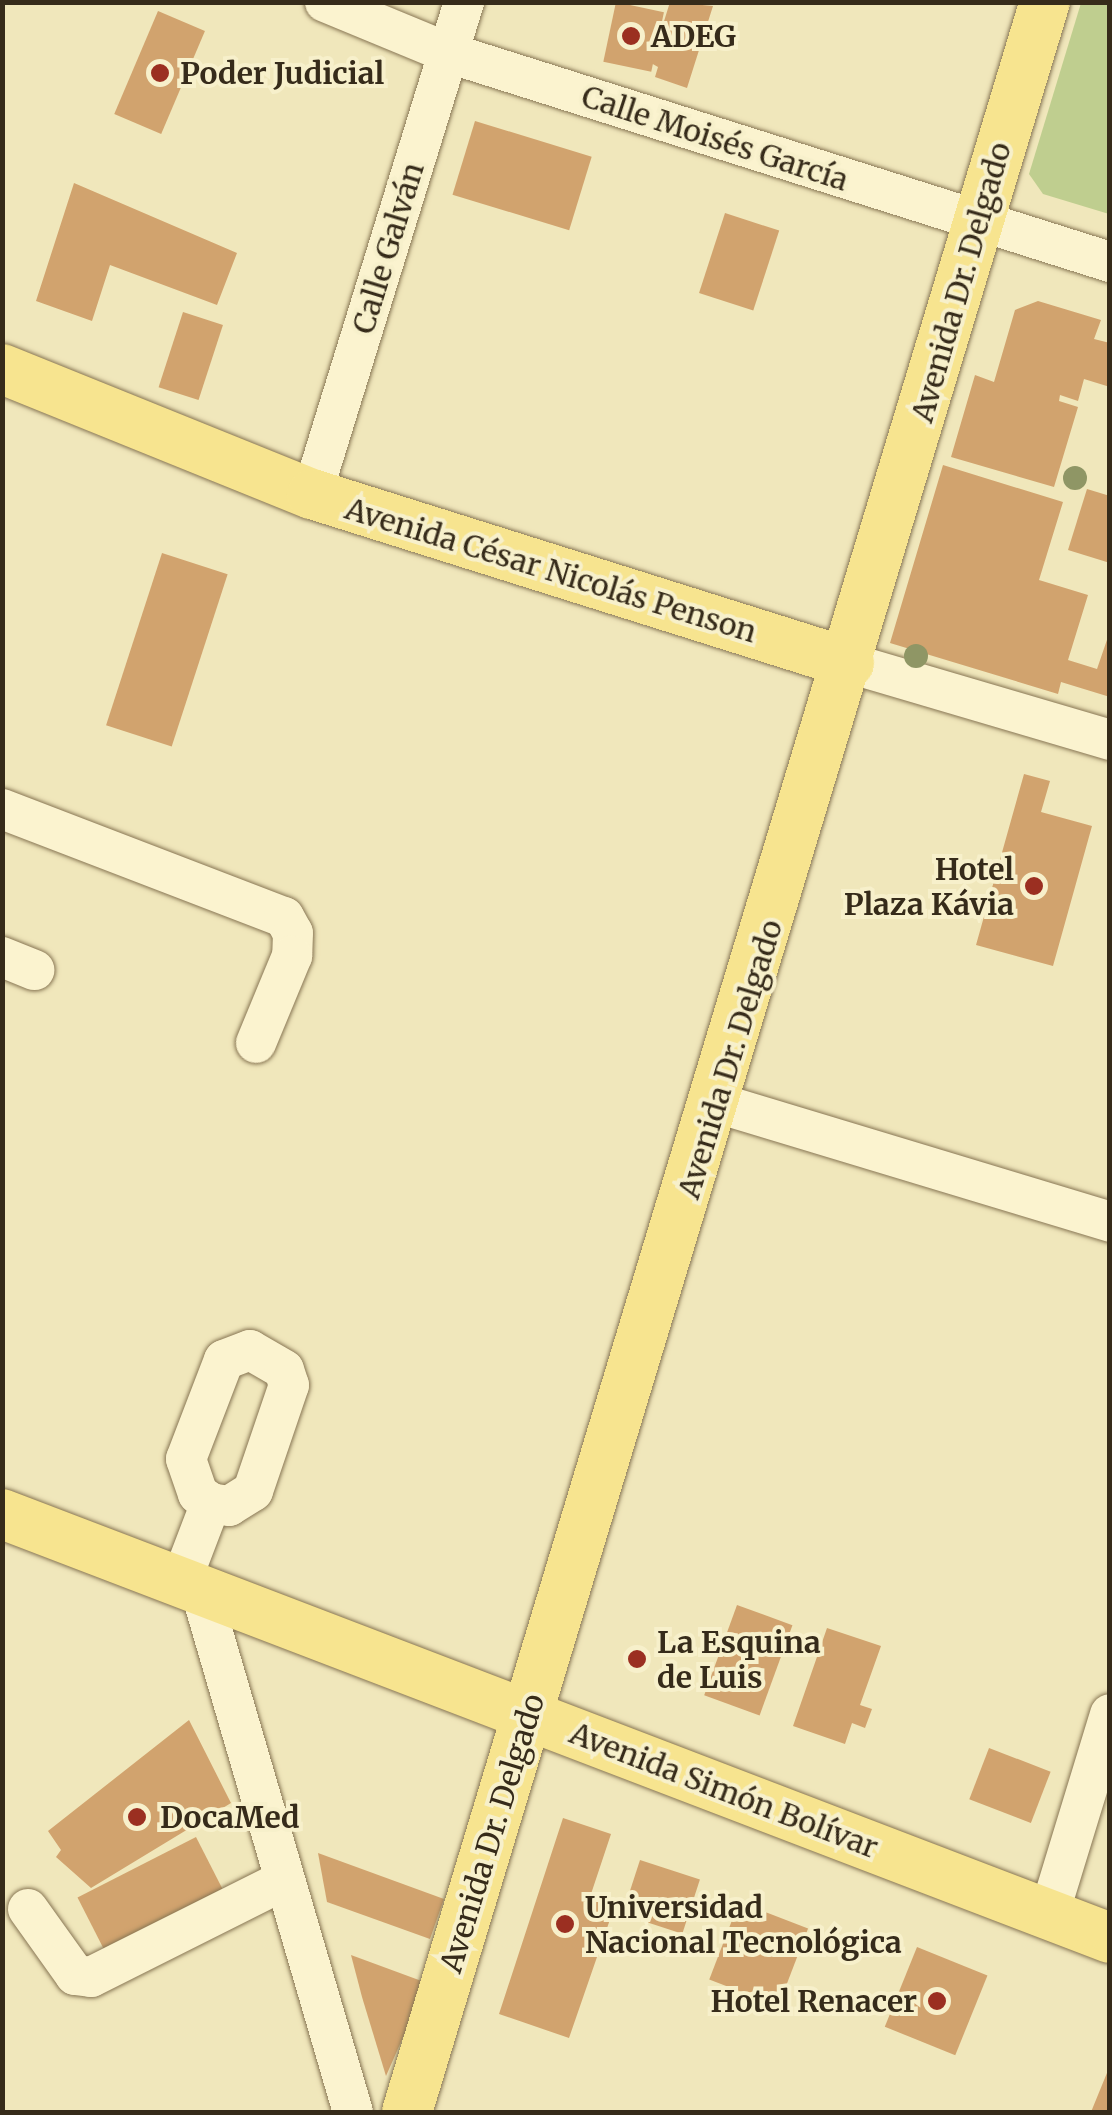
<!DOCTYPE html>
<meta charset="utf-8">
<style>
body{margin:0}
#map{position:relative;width:1112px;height:2115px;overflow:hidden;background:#f0e7bb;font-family:Merriweather,serif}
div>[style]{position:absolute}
.green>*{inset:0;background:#bfce8f}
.building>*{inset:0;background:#d1a36e;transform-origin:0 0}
.roads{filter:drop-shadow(0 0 2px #887654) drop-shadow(0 0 2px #887654)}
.minor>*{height:40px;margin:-20px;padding:0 20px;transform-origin:20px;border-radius:20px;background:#fbf3cf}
.major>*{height:50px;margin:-25px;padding:0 25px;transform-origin:25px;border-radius:25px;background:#f7e48f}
.trees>*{width:24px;height:24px;margin:-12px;border-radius:50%;background:#8f9665}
.dots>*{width:28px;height:28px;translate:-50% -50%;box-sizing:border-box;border:5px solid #f7f0cb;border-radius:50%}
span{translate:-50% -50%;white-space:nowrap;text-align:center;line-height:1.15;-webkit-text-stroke:8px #f7f0cb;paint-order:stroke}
.poi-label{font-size:30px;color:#362b1a;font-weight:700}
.left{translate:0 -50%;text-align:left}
.right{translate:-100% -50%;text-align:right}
.street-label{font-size:30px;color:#362b1a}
.frame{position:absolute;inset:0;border:5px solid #362b1a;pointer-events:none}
</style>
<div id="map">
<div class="green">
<i style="clip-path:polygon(1081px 3px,1109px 3px,1109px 214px,1043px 194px,1029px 174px)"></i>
</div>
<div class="building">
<i style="left:616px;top:2px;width:49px;height:61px;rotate:12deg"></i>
<i style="clip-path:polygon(670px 2px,713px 6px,687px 88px,655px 77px,658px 67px,651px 63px)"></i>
<i style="left:158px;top:11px;width:51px;height:112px;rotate:23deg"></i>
<i style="left:475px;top:121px;width:122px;height:77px;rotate:17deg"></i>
<i style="clip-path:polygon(74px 183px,237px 253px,217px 305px,110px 265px,92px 321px,36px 301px)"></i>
<i style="left:725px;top:213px;width:57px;height:84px;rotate:18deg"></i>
<i style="clip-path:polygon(1038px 301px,1101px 320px,1094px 339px,1110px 343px,1110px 387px,1084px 379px,1078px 401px,1060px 395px,1059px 401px,1078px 407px,1054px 487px,951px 457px,975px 375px,994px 382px,1015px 310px)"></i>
<i style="left:183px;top:312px;width:42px;height:79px;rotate:18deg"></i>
<i style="clip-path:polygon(943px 465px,1063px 502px,1039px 580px,1088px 595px,1068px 660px,1097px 669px,1110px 631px,1110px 697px,1061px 682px,1058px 694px,890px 643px)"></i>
<i style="clip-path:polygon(1087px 489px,1110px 496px,1110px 563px,1068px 550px)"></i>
<i style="left:162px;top:553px;width:69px;height:181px;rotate:18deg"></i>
<i style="clip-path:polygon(1024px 774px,1050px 781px,1041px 812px,1092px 826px,1053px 966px,976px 945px)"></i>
<i style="left:737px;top:1605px;width:59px;height:96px;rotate:20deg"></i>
<i style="clip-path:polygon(827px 1628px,881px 1646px,860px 1705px,872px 1709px,865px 1728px,852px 1723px,845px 1744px,793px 1726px)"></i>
<i style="clip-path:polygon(189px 1720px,231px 1803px,91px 1888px,56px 1857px,61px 1850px,48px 1831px)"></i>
<i style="left:989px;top:1748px;width:66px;height:55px;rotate:21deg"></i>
<i style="clip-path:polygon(563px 1818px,611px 1834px,590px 1897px,615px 1905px,569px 2038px,499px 2014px)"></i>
<i style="left:196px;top:1837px;width:59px;height:133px;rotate:63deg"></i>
<i style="clip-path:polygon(318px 1853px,444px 1899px,430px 1939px,327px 1902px)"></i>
<i style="left:640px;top:1860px;width:63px;height:57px;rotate:18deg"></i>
<i style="left:739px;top:1902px;width:74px;height:83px;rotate:21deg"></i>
<i style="left:917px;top:1947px;width:76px;height:86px;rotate:22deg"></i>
<i style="clip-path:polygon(351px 1955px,427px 1983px,386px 2076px,362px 1997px)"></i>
<i style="clip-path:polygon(1109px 2068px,1110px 2112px,1091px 2112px)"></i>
</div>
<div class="roads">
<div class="minor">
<i style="left:325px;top:2px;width:134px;rotate:22.4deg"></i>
<i style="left:449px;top:53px;width:693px;rotate:17.55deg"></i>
<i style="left:312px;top:494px;width:515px;rotate:-72.83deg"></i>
<i style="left:849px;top:663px;width:272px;rotate:16.4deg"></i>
<i style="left:2px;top:809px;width:302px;rotate:21deg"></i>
<i style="left:284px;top:917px;width:18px;rotate:61deg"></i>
<i style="left:293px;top:933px;width:23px;rotate:92deg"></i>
<i style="left:292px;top:956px;width:94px;rotate:112.5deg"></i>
<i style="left:2px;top:957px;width:35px;rotate:22deg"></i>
<i style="left:717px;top:1103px;width:411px;rotate:16.8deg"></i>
<i style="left:250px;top:1350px;width:39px;rotate:30deg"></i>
<i style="left:284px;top:1370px;width:16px;rotate:72deg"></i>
<i style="left:289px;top:1385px;width:112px;rotate:108.8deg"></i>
<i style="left:253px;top:1491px;width:28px;rotate:148deg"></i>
<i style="left:229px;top:1506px;width:18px;rotate:-171deg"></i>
<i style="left:211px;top:1503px;width:16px;rotate:-145deg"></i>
<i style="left:198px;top:1494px;width:37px;rotate:-109deg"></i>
<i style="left:186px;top:1459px;width:106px;rotate:-69deg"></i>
<i style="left:224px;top:1360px;width:28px;rotate:-21deg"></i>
<i style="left:180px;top:1584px;width:87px;rotate:-69.1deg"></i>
<i style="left:201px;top:1592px;width:542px;rotate:73.71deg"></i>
<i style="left:28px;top:1909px;width:81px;rotate:54.5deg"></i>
<i style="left:75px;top:1975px;width:16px;rotate:7deg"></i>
<i style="left:91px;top:1977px;width:215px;rotate:-26.6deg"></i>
<i style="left:1049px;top:1914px;width:209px;rotate:-73deg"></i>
</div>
<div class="major">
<i style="left:2px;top:369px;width:334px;rotate:22deg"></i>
<i style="left:312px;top:494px;width:563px;rotate:17.47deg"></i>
<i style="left:2px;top:1514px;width:1186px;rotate:20.94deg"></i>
<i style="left:407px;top:2112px;width:2204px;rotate:-73.18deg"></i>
</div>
</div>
<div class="trees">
<i style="left:1075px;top:478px"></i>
<i style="left:916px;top:656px"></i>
</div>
<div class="dots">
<i style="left:631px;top:36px;background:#9b2f21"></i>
<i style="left:160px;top:73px;background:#9b2f21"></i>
<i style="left:1034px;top:886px;background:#9b2f21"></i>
<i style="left:637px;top:1659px;background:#9b2f21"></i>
<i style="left:137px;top:1817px;background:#9b2f21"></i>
<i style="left:565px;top:1924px;background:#9b2f21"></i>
<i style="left:937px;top:2001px;background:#9b2f21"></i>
</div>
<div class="poi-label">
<span class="left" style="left:651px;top:36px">ADEG</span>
<span class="left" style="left:180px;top:73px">Poder Judicial</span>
<span class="right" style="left:1014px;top:886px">Hotel<br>Plaza Kávia</span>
<span class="left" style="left:657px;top:1659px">La Esquina<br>de Luis</span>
<span class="left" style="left:160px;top:1817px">DocaMed</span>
<span class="left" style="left:585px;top:1924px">Universidad<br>Nacional Tecnológica</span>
<span class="right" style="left:917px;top:2001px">Hotel Renacer</span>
</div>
<div class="street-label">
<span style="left:715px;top:138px;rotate:18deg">Calle Moisés García</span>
<span style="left:388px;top:248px;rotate:-73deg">Calle Galván</span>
<span style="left:961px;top:282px;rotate:-74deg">Avenida Dr. Delgado</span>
<span style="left:551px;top:570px;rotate:17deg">Avenida César Nicolás Penson</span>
<span style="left:730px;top:1059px;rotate:-73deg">Avenida Dr. Delgado</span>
<span style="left:724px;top:1790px;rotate:21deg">Avenida Simón Bolívar</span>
<span style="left:492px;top:1833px;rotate:-73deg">Avenida Dr. Delgado</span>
</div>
<div class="frame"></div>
</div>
